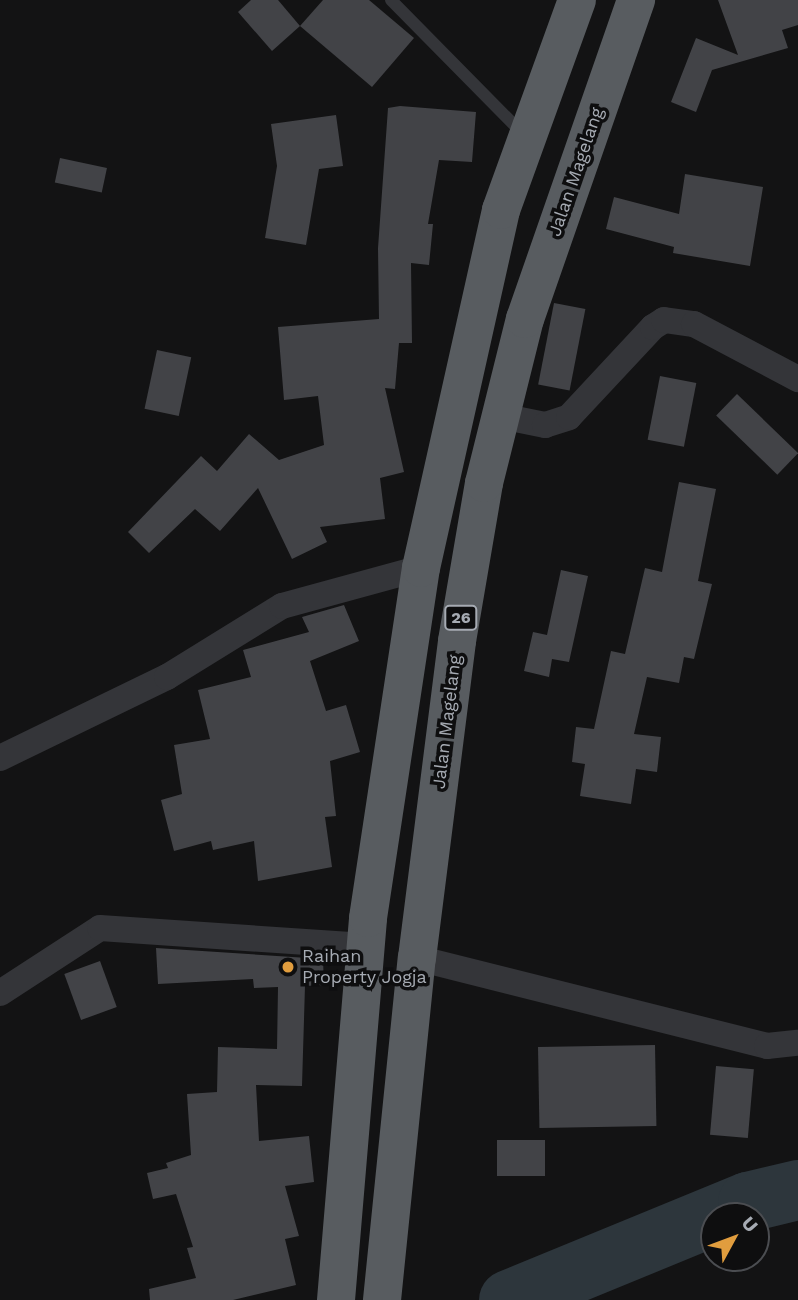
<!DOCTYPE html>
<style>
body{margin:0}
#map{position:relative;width:798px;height:1300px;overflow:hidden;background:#131314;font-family:"Work Sans",sans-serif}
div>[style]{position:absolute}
.river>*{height:60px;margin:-30px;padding:0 30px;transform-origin:30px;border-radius:30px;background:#2d363c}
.building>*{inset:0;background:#424347;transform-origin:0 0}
.service>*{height:12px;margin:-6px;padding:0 6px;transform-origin:6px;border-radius:6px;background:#343539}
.minor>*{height:26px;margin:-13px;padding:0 13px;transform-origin:13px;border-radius:13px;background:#343539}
.trunk>*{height:38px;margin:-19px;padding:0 19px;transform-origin:19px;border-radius:19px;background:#585c60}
.dots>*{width:19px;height:19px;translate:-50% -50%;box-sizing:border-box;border:4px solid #0e0e0f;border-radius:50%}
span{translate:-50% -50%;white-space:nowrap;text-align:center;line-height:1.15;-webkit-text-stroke:7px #0e0e0f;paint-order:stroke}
.shield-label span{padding:2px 5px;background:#0e0e0f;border:2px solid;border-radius:5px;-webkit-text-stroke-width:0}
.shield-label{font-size:16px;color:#a6abb3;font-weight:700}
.street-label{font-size:18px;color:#a6abb3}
.poi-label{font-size:18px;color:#a6abb3}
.left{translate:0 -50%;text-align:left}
.north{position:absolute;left:700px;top:1202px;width:70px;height:70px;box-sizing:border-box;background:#0e0e0f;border:2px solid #4b4d51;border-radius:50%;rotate:49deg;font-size:19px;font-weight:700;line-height:28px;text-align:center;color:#a6abb3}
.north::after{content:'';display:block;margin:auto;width:24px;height:32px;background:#e19d3e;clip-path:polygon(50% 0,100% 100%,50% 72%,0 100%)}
</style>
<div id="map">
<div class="river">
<i style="left:509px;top:1300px;width:258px;rotate:-22.3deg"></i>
<i style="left:748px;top:1202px;width:51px;rotate:-13.5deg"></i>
</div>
<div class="building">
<i style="clip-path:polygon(251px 0,278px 0,300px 26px,272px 51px,238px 12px)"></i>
<i style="clip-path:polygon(323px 0,369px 0,414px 38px,372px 87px,300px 26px)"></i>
<i style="clip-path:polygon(718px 0,798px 0,798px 25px,782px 30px,788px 48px,712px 70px,696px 112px,671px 102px,696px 38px,738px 55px)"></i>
<i style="clip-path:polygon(400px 106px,476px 112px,472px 162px,439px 160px,428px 224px,433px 224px,429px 265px,411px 263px,412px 343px,399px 343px,395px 389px,385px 388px,404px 472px,380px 478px,385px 519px,320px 527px,327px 542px,292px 559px,258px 488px,220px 531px,195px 509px,149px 553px,128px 532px,201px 456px,217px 471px,249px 434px,279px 460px,324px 445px,318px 396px,284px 400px,278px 327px,379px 319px,378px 248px,388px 108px)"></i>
<i style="clip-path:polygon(336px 115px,343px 166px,319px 169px,306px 245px,265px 238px,277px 166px,271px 124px)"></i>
<i style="left:60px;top:158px;width:48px;height:25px;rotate:12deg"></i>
<i style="clip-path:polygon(685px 174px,763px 187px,750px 266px,673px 253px,674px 247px,606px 229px,614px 197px,679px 214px)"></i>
<i style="left:554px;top:303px;width:32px;height:83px;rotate:11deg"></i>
<i style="left:157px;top:350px;width:35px;height:60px;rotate:12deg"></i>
<i style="left:660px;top:376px;width:37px;height:65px;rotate:11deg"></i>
<i style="left:737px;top:394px;width:85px;height:30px;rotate:44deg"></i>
<i style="clip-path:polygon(679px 482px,716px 489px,698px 581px,712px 584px,694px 659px,684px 657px,679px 683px,647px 677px,634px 734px,661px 737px,657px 772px,636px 769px,631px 804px,580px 796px,585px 764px,572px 762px,576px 727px,594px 729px,611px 651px,625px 654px,645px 568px,662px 572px)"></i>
<i style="clip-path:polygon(561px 570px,588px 576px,569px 662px,552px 659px,549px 677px,524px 671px,533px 632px,547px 635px)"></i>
<i style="clip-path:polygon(344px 605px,359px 641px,310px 661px,326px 711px,346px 705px,360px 752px,330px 761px,336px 816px,325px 817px,332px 867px,258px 881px,254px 841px,213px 850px,211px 841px,174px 851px,161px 800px,182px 794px,174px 745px,210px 739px,198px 690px,251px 677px,243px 650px,309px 632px,302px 617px)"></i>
<i style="clip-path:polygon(156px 948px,323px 959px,324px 985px,305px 986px,302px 1086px,256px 1085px,259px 1141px,309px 1136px,314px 1182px,285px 1186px,299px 1236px,285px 1239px,296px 1285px,233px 1300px,150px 1300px,149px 1289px,196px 1278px,187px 1248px,193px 1247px,176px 1194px,153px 1199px,147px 1173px,168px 1168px,166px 1163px,191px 1155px,187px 1094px,217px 1092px,218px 1047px,277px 1049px,278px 987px,254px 988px,253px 979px,158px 984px)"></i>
<i style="left:100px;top:961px;width:49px;height:38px;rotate:70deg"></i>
<i style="left:655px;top:1045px;width:81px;height:117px;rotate:89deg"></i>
<i style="left:716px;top:1066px;width:38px;height:69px;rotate:5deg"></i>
<i style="left:497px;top:1140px;width:48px;height:36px"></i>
</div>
<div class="service">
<i style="left:391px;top:0;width:187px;rotate:45.4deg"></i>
</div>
<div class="minor">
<i style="left:501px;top:416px;width:45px;rotate:11.6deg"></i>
<i style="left:545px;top:425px;width:25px;rotate:-18deg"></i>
<i style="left:569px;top:417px;width:123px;rotate:-47deg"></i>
<i style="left:653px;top:327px;width:13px;rotate:-32deg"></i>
<i style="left:664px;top:320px;width:30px;rotate:8deg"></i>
<i style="left:694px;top:324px;width:118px;rotate:27.9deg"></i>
<i style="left:0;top:758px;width:186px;rotate:-25.9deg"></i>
<i style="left:167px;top:677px;width:135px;rotate:-31.7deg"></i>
<i style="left:282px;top:606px;width:144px;rotate:-15.3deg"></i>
<i style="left:417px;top:958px;width:361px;rotate:14.1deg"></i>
<i style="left:767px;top:1046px;width:31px;rotate:-6deg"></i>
<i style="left:0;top:993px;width:119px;rotate:-33deg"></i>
<i style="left:100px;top:928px;width:266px;rotate:3.9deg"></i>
</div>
<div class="trunk">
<i style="left:336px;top:1300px;width:383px;rotate:-85.2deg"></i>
<i style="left:368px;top:918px;width:354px;rotate:-81.4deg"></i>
<i style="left:421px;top:568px;width:367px;rotate:-77.4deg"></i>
<i style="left:501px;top:210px;width:223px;rotate:-70.1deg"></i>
<i style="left:382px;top:1300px;width:344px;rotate:-84.2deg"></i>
<i style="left:417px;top:958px;width:320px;rotate:-82.8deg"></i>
<i style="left:457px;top:641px;width:160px;rotate:-80.3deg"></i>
<i style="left:484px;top:483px;width:169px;rotate:-76deg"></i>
<i style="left:525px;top:319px;width:338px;rotate:-70.8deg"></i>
</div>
<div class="dots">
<i style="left:288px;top:967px;background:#e19d3e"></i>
</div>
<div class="shield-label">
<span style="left:461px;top:618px">26</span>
</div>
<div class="street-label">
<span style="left:576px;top:172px;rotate:-71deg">Jalan Magelang</span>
<span style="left:447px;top:722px;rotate:-83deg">Jalan Magelang</span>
</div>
<div class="poi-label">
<span class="left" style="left:302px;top:967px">Raihan<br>Property Jogja</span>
</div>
<div class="north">U</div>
</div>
